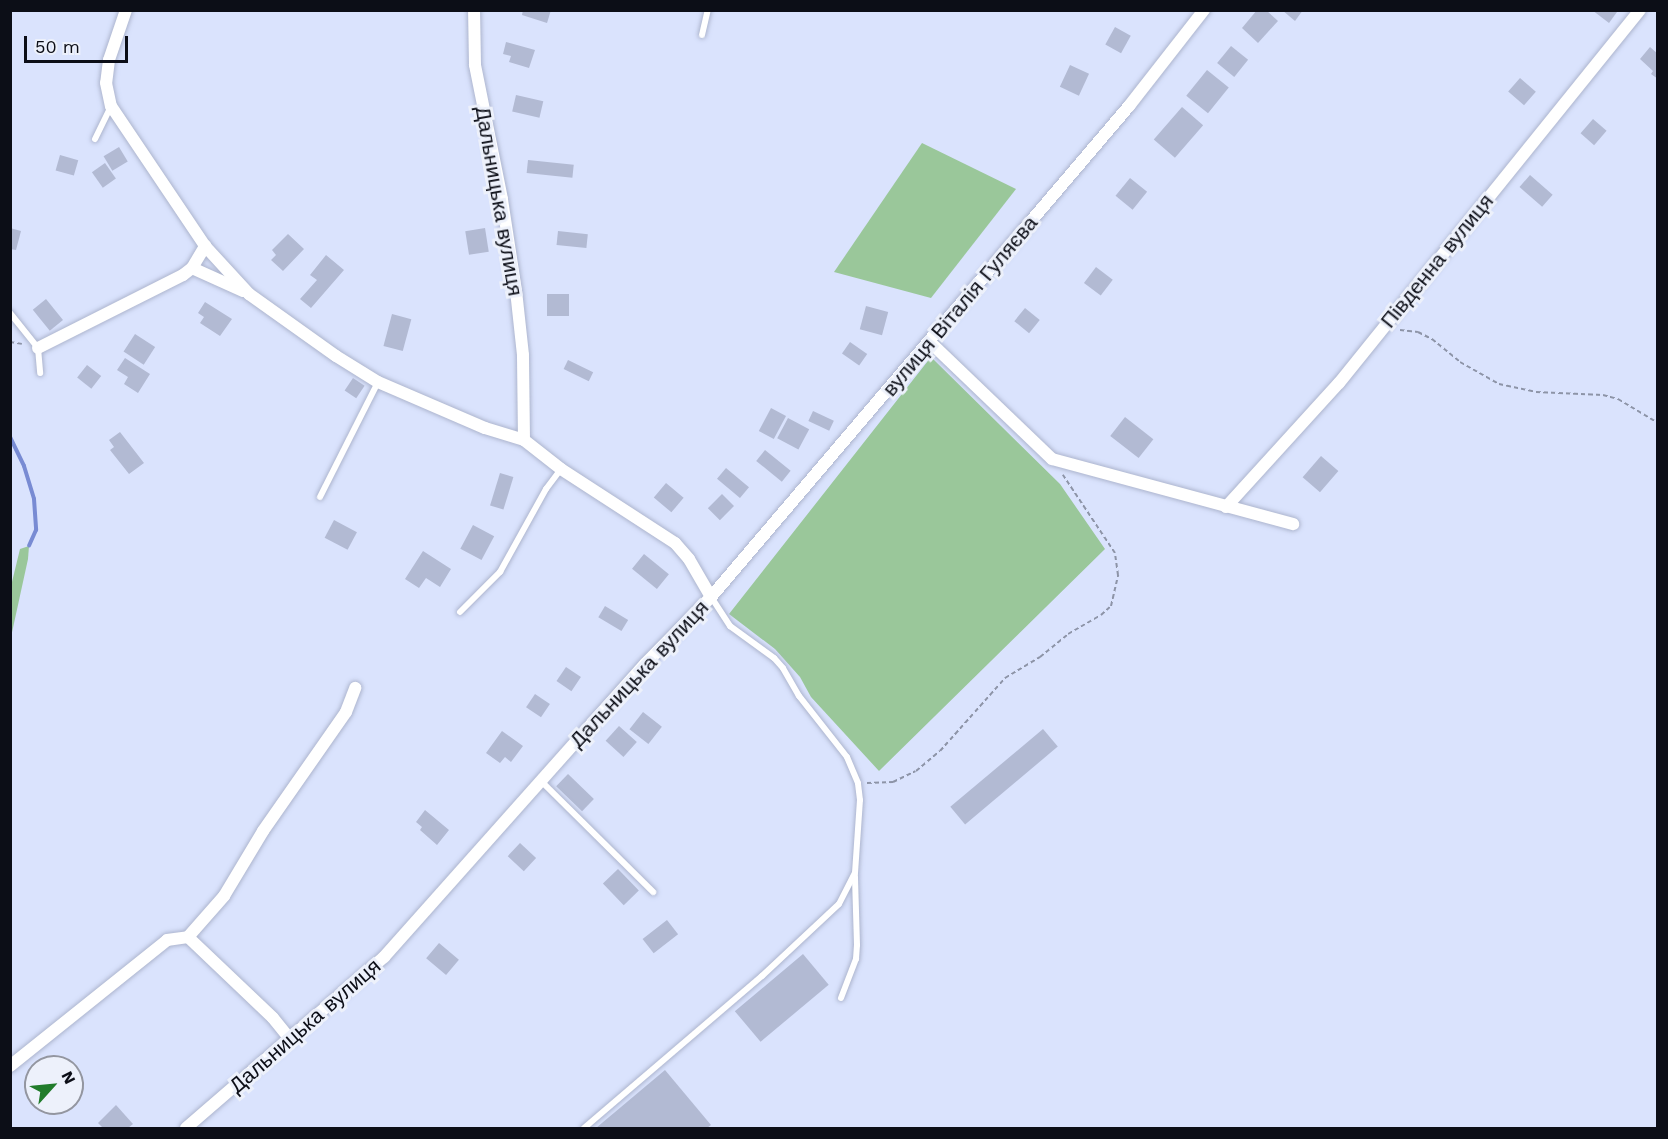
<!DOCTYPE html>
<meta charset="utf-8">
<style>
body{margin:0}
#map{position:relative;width:1668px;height:1139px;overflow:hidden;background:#dae3fd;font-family:"Work Sans",sans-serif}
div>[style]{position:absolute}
.green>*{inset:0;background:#9ac79a}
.stream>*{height:4px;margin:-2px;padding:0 2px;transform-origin:2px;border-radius:2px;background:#788bd3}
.building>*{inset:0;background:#b2bad3;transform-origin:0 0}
.path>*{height:2px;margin-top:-1px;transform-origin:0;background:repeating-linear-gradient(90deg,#8d94a7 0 4.5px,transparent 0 7.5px)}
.roads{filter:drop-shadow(0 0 2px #adb5ce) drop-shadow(0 0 2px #adb5ce)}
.service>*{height:6px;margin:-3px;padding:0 3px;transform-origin:3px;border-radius:3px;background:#fff}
.minor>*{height:12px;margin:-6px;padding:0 6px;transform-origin:6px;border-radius:6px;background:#fff}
span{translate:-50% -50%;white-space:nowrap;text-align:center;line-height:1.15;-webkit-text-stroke:6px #edf1fb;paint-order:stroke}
.street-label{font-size:21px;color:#0c0e17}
.frame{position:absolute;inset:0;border:12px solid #0c0e17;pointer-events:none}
.north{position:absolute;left:24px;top:1055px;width:60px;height:60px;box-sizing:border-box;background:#edf1fb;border:2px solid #9396a0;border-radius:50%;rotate:63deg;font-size:16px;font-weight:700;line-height:24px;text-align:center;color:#0c0e17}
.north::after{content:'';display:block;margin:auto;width:21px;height:27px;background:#217c2b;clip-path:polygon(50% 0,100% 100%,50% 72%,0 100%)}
.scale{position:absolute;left:24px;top:36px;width:104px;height:27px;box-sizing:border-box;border:3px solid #0c0e17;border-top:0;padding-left:8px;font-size:18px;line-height:21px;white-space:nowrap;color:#0c0e17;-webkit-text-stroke:4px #edf1fb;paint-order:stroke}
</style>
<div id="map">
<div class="green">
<i style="clip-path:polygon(922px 143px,1016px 189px,931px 298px,834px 272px)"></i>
<i style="clip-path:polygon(931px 357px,1060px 484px,1105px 549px,879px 771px,811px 697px,800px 677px,775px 649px,729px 614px)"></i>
<i style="clip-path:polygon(29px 546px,28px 559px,11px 637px,11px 586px,20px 549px)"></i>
</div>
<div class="stream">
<i style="left:10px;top:437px;width:32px;rotate:64deg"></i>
<i style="left:24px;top:466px;width:34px;rotate:73deg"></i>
<i style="left:34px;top:499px;width:31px;rotate:86deg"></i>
<i style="left:36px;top:530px;width:17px;rotate:114deg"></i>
</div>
<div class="building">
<i style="clip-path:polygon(523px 10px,551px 10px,547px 23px,522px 15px)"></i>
<i style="clip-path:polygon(1257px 10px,1266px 10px,1278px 21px,1258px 43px,1242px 28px)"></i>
<i style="clip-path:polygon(1282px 10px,1303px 10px,1295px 21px)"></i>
<i style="clip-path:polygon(1592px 10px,1615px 10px,1617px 12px,1609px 23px)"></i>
<i style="left:1115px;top:27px;width:18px;height:20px;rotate:29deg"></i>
<i style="clip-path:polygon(506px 42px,535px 50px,529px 68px,509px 62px,511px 56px,503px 54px)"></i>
<i style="left:1231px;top:46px;width:22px;height:22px;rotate:39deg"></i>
<i style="clip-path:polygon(1650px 47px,1658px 54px,1658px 79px,1651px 74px,1653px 71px,1640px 59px)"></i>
<i style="left:1070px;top:65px;width:21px;height:24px;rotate:25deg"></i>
<i style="left:1207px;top:70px;width:28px;height:33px;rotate:39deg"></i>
<i style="left:1520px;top:78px;width:21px;height:18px;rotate:41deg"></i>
<i style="left:516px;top:95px;width:28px;height:17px;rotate:13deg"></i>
<i style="left:1182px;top:107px;width:28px;height:43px;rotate:41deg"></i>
<i style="left:1593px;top:119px;width:18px;height:19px;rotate:41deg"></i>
<i style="left:119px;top:147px;width:17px;height:18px;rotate:59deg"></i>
<i style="left:60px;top:155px;width:19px;height:16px;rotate:16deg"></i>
<i style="left:528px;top:160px;width:46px;height:13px;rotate:6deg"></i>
<i style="left:105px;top:163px;width:19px;height:16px;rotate:55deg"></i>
<i style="left:1530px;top:175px;width:30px;height:16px;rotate:41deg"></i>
<i style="left:1130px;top:178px;width:22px;height:23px;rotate:39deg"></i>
<i style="clip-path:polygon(10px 228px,21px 231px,16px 250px,10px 249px)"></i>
<i style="left:485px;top:228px;width:24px;height:20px;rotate:81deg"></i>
<i style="left:558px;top:231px;width:30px;height:14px;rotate:6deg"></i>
<i style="clip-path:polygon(288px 234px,304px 249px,283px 271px,271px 260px,276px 255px,272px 250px)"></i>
<i style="clip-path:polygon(326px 255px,344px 270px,311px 308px,300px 299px,317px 280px,310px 275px)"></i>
<i style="left:1096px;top:267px;width:21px;height:20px;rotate:37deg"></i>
<i style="left:547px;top:294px;width:22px;height:22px"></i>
<i style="left:46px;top:299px;width:27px;height:17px;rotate:51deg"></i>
<i style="clip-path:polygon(205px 302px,232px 319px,220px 336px,200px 323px,204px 317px,198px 313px)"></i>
<i style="left:866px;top:306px;width:23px;height:24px;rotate:15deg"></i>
<i style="left:1025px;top:308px;width:19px;height:17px;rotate:39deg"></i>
<i style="left:392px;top:314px;width:20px;height:33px;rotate:15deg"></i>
<i style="left:135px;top:334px;width:24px;height:21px;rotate:33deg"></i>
<i style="left:850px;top:342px;width:21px;height:14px;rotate:35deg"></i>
<i style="clip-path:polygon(125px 358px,150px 374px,138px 393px,124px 384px,128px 377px,117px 370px)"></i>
<i style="left:568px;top:360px;width:28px;height:10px;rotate:26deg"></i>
<i style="left:87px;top:365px;width:18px;height:16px;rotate:38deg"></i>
<i style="left:353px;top:378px;width:14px;height:15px;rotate:34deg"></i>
<i style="left:771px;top:408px;width:17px;height:26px;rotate:28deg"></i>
<i style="left:813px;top:411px;width:23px;height:11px;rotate:25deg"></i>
<i style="left:1125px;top:417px;width:36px;height:24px;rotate:38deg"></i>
<i style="left:788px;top:418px;width:24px;height:23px;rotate:28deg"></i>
<i style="clip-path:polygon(120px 432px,144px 463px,129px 474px,110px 450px,114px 447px,109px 440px)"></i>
<i style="left:765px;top:450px;width:33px;height:14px;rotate:39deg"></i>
<i style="left:1321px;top:456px;width:23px;height:28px;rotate:41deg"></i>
<i style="left:726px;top:468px;width:30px;height:14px;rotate:40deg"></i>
<i style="left:500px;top:473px;width:14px;height:34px;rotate:17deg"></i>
<i style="left:666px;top:483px;width:23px;height:19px;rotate:40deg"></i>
<i style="left:722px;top:494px;width:17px;height:20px;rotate:45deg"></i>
<i style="left:334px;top:520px;width:26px;height:20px;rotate:28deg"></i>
<i style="left:473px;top:525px;width:24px;height:27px;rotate:28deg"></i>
<i style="clip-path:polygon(423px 551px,451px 569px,440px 587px,426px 578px,419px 588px,405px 579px)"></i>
<i style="left:644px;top:554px;width:32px;height:19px;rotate:39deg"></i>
<i style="left:605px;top:606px;width:27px;height:13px;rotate:31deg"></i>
<i style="left:566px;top:667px;width:18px;height:17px;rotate:34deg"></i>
<i style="left:535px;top:694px;width:18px;height:16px;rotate:34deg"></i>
<i style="left:643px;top:712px;width:24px;height:22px;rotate:38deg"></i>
<i style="left:619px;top:726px;width:24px;height:20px;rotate:42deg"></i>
<i style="left:1043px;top:729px;width:23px;height:121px;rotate:50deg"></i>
<i style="clip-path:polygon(502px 731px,523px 746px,511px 762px,505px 757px,500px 763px,486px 753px)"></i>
<i style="left:568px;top:774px;width:36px;height:17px;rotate:44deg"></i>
<i style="clip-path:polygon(425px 810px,449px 830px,437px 845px,420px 830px,422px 827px,416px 822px)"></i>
<i style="left:520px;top:843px;width:22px;height:18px;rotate:43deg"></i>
<i style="left:618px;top:869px;width:30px;height:21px;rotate:46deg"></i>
<i style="left:667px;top:920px;width:18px;height:31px;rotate:52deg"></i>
<i style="left:439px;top:943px;width:26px;height:20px;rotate:40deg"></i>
<i style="left:803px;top:954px;width:40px;height:89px;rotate:50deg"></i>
<i style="clip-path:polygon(665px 1070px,711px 1125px,707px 1128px,596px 1128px)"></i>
<i style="clip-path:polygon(116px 1105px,133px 1124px,128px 1128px,103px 1128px,98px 1123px)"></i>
</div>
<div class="path">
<i style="left:1400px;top:330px;width:18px;rotate:6deg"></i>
<i style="left:1418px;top:332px;width:16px;rotate:27deg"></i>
<i style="left:1432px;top:339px;width:36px;rotate:39deg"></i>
<i style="left:1460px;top:362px;width:45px;rotate:29.4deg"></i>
<i style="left:1499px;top:384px;width:38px;rotate:12deg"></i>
<i style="left:1536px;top:392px;width:67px;rotate:2.6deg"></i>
<i style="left:1603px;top:395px;width:16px;rotate:15deg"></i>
<i style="left:1618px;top:399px;width:47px;rotate:31deg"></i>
<i style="left:10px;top:342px;width:12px;rotate:9deg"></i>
<i style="left:867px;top:783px;width:26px;rotate:-2deg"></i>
<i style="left:893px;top:782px;width:25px;rotate:-26deg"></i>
<i style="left:916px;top:771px;width:31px;rotate:-40deg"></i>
<i style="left:940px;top:751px;width:98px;rotate:-48.3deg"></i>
<i style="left:1005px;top:678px;width:41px;rotate:-31deg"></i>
<i style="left:1040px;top:657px;width:36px;rotate:-39deg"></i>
<i style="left:1068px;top:634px;width:38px;rotate:-30deg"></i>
<i style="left:1101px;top:615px;width:13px;rotate:-42deg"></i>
<i style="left:1111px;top:606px;width:32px;rotate:-77deg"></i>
<i style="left:1118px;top:575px;width:22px;rotate:-98deg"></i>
<i style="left:1115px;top:553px;width:94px;rotate:-123.7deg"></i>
</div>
<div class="roads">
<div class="service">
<i style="left:702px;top:35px;width:26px;rotate:-77deg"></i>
<i style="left:95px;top:139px;width:37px;rotate:-64deg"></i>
<i style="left:10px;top:313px;width:45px;rotate:51.3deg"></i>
<i style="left:38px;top:348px;width:25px;rotate:85deg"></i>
<i style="left:320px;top:497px;width:129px;rotate:-63.2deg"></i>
<i style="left:460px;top:612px;width:57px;rotate:-45deg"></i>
<i style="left:500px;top:572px;width:95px;rotate:-61deg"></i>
<i style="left:546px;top:489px;width:25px;rotate:-53deg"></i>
<i style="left:541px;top:781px;width:158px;rotate:44.7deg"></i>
<i style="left:841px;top:998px;width:42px;rotate:-69deg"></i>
<i style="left:856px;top:959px;width:14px;rotate:-86deg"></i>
<i style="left:857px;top:945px;width:69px;rotate:-91.7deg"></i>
<i style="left:584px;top:1128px;width:234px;rotate:-40.5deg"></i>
<i style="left:762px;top:976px;width:105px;rotate:-43.1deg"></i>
<i style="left:839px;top:904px;width:35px;rotate:-63deg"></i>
<i style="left:855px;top:873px;width:73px;rotate:-86.1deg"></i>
<i style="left:860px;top:800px;width:17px;rotate:-97deg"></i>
<i style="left:858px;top:783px;width:28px;rotate:-113deg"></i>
<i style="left:847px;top:757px;width:78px;rotate:-128.2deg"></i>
<i style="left:799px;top:696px;width:32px;rotate:-120deg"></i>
<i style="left:783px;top:668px;width:13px;rotate:-132deg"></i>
<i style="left:774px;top:658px;width:54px;rotate:-144deg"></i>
<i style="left:730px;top:626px;width:35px;rotate:-123deg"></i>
</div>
<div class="minor">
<i style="left:126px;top:10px;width:53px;rotate:108.8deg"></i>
<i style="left:109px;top:60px;width:23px;rotate:97deg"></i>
<i style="left:106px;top:83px;width:24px;rotate:78deg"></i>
<i style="left:111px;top:106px;width:169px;rotate:56.1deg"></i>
<i style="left:205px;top:246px;width:65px;rotate:47.5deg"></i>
<i style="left:249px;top:294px;width:107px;rotate:35.5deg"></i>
<i style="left:336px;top:356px;width:49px;rotate:31.8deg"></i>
<i style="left:378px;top:382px;width:116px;rotate:23.3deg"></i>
<i style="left:485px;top:428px;width:41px;rotate:17.1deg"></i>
<i style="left:192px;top:268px;width:56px;rotate:24.3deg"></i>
<i style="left:930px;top:342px;width:169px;rotate:43.8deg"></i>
<i style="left:1052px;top:459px;width:250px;rotate:15.1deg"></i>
<i style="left:38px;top:348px;width:162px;rotate:-26.7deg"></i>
<i style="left:183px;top:275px;width:11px;rotate:-38deg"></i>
<i style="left:192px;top:268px;width:26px;rotate:-59deg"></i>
<i style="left:1226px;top:507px;width:168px;rotate:-47.7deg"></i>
<i style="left:1339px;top:383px;width:479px;rotate:-51.1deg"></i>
<i style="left:711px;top:597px;width:645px;rotate:-49.59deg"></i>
<i style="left:1129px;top:106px;width:122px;rotate:-52deg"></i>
<i style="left:188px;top:937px;width:117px;rotate:43.6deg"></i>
<i style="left:273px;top:1018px;width:27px;rotate:51deg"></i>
<i style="left:10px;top:1066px;width:201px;rotate:-38.7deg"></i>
<i style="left:167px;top:940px;width:21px;rotate:-8deg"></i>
<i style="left:188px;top:937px;width:55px;rotate:-48.7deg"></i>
<i style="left:224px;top:896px;width:76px;rotate:-59deg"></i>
<i style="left:263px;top:831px;width:145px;rotate:-55.1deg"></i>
<i style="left:346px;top:712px;width:26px;rotate:-69deg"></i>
<i style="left:186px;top:1128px;width:262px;rotate:-40.8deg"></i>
<i style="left:384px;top:957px;width:392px;rotate:-48.3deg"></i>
<i style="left:645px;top:664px;width:94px;rotate:-45.4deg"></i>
<i style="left:711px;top:597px;width:44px;rotate:-120.1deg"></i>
<i style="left:689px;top:559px;width:21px;rotate:-131deg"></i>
<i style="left:675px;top:543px;width:136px;rotate:-147deg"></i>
<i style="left:561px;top:469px;width:47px;rotate:-141.9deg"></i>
<i style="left:524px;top:440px;width:85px;rotate:-90.7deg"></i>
<i style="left:523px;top:355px;width:64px;rotate:-96.2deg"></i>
<i style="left:516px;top:291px;width:93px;rotate:-98.7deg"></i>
<i style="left:502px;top:199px;width:137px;rotate:-101.4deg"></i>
<i style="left:475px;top:65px;width:55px;rotate:-91deg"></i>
</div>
</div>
<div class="street-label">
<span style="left:499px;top:201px;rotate:80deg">Дальницька вулиця</span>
<span style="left:1437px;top:261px;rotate:-51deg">Південна вулиця</span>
<span style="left:960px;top:306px;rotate:-50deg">вулиця Віталія Гуляєва</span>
<span style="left:639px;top:674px;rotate:-47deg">Дальницька вулиця</span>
<span style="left:305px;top:1026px;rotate:-41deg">Дальницька вулиця</span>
</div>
<div class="frame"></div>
<div class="north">N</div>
<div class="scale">50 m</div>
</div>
